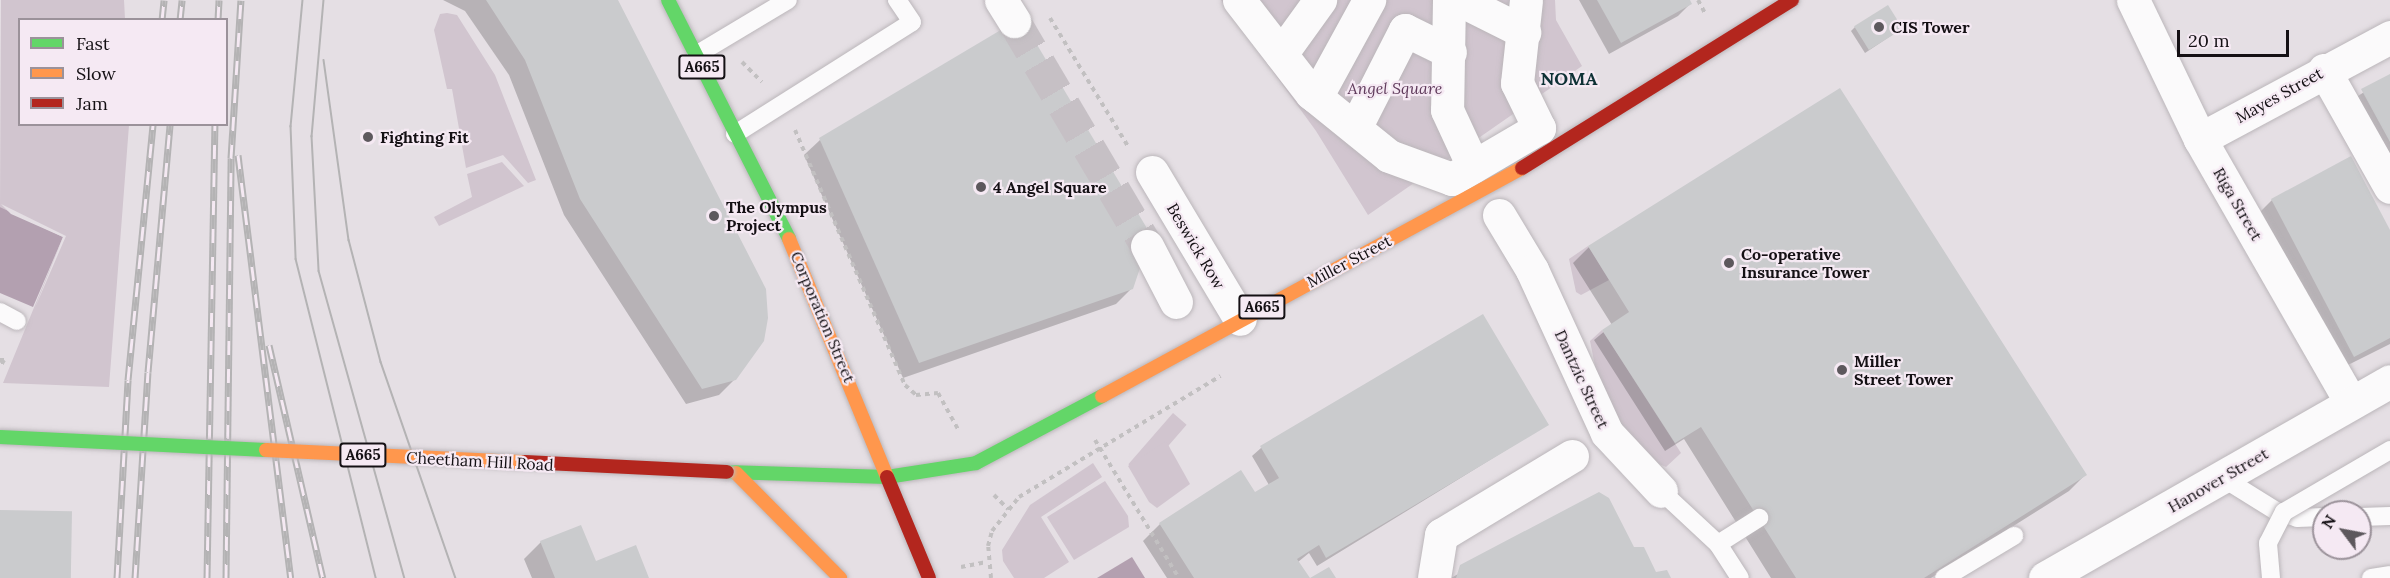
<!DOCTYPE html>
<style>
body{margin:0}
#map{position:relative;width:2390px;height:578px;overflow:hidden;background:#e5dfe4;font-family:Lora,serif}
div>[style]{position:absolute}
.green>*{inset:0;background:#d1c5cf;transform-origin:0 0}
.water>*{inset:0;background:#b3a0b0}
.pier>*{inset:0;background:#e5dfe4}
.shadow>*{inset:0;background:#0003}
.building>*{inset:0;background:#cacbcd;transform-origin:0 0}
.street-tunnel>*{height:33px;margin-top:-16.5px;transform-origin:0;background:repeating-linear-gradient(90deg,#c6c0c5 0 33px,transparent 0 49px)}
.path>*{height:4px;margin-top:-2px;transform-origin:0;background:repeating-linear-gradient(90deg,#c2c0c1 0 4.5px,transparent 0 9px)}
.roads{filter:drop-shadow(0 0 2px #bbb6ba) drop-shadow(0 0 2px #bbb6ba)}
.lane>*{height:18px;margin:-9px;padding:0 9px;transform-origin:9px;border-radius:9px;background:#fbfafb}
.street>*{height:33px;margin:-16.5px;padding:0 16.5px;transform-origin:16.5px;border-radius:16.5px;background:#fbfafb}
.fast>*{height:14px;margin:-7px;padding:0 7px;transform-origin:7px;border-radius:7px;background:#63d668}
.slow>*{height:14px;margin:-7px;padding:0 7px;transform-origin:7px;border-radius:7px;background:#ff974d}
.jam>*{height:14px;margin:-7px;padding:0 7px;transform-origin:7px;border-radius:7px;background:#b3261e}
.tram>*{height:1.5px;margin:-0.75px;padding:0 0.75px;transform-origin:0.75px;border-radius:0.75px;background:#b4b3b4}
.rail>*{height:7px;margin-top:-3.5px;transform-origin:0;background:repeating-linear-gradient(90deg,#f5e9f3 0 14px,#b4b3b4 0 28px);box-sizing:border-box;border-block:2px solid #b4b3b4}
.bridges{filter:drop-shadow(0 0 2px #bbb6ba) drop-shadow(0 0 2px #bbb6ba)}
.lane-bridge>*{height:18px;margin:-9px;padding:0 9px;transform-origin:9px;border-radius:9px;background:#fbfafb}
.fast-bridge>*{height:14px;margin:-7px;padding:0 7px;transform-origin:7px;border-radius:7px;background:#63d668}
.slow-bridge>*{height:14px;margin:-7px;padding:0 7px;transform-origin:7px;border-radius:7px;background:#ff974d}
.jam-bridge>*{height:14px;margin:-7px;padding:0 7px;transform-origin:7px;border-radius:7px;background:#b3261e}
.dots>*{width:16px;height:16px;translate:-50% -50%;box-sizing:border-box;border:3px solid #f5e9f3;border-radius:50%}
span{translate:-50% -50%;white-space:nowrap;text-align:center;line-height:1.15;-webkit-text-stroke:4.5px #f5e9f3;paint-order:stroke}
.shield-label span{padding:2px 4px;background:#f5e9f3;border:2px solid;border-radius:4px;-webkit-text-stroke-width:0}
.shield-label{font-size:15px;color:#141014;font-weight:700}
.poi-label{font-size:16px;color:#141014;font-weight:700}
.left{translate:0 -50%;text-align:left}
.park-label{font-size:16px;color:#5f3a5b;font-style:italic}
.street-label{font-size:16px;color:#141014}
.neighbourhood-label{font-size:18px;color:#0e3135;font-weight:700}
.legend{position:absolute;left:18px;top:18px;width:210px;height:108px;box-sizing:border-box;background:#f5e9f3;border:2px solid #9b929a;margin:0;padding:8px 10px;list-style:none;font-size:18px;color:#141014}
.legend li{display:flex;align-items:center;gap:12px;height:30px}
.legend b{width:30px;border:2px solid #9b929a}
.north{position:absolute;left:2312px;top:500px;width:60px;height:60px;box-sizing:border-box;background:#f5e9f3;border:2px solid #9b929a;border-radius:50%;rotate:302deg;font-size:16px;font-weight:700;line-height:24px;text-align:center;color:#141014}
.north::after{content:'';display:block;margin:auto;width:21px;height:27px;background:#5d585d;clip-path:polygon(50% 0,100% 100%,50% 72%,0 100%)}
.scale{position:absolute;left:2177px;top:30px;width:112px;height:27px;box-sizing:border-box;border:3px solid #141014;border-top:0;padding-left:8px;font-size:18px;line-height:21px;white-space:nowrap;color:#141014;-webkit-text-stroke:4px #f5e9f3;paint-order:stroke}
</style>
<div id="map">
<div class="green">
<i style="clip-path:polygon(1px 0,124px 0,125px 19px,20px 20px,20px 124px,129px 125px,109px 387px,3px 383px,63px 237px,0 207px)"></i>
<i style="clip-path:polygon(1221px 0,1555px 0,1556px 20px,1582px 66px,1368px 215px,1316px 131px)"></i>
<i style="clip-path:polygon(447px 13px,457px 15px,495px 75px,536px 180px,528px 183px,503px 155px,466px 168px,452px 89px,447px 89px,434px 30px,440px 14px)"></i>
<i style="clip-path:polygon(502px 162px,524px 186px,439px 226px,434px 217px,472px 197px,467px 174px)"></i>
<i style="clip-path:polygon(1588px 246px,1609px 280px,1581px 295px,1576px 292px,1569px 259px)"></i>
<i style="clip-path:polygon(1602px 330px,1681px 453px,1666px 467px,1642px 457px,1604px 411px,1590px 341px)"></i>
<i style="left:1173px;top:413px;width:18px;height:68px;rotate:41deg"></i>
<i style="clip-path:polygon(1166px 441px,1190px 484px,1157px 508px,1149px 502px,1128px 466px)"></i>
<i style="clip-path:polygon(1093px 463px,1102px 477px,1041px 517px,1069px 562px,1044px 578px,1014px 578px,1003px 561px,1002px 550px,1030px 505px)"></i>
<i style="clip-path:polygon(1105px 481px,1128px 516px,1129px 527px,1074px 560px,1047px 517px)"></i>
</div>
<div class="water">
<i style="clip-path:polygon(0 207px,63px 237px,33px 307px,0 293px)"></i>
<i style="clip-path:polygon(1132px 557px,1145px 578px,1097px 578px)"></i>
</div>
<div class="pier">
<i style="clip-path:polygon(1px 204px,66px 236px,34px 310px,63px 237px,11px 214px)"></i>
</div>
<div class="shadow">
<i style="clip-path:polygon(443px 0,616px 0,735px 379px,719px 395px,686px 404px,564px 215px,509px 75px,465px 11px)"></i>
<i style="clip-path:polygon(1579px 0,1688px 0,1690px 4px,1678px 16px,1609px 54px)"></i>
<i style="clip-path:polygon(1855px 27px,1901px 29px,1865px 53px,1851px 31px)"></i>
<i style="clip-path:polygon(2390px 76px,2390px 165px,2353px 99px)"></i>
<i style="clip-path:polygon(820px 140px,1132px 288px,1116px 304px,903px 378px,804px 155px)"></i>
<i style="clip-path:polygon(2350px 158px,2390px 233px,2390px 344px,2340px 369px,2258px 214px,2272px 200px)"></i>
<i style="clip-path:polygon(1589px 247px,2085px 475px,2069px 491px,1931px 578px,1771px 578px,1684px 439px,1665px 451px,1594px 340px,1612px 325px,1573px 263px)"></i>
<i style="clip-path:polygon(1547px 425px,1317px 566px,1309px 553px,1298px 562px,1308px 578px,1167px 578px,1143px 541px,1160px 524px,1254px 494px,1269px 485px,1252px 456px,1261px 448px)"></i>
<i style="clip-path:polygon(1599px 494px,1633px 548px,1655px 574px,1669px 578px,1451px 578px)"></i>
<i style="clip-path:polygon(541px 542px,595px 563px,647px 578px,532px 578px,524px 559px)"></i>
</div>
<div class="building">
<i style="clip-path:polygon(486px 0,618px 0,766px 289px,768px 318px,764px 341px,736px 380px,702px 389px,580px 199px,525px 60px)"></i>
<i style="clip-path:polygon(1597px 0,1690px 0,1692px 4px,1621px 43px)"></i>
<i style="left:1888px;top:5px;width:28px;height:40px;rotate:58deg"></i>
<i style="clip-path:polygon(1021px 18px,1151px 235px,1133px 289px,919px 363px,819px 138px)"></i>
<i style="clip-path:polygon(2390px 74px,2390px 142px,2361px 89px)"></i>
<i style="clip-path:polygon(1840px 88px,2087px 475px,1924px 578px,1796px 578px,1701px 427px,1675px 443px,1602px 330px,1629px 312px,1588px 246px)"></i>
<i style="clip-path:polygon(2351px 156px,2390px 230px,2390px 338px,2354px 357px,2271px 199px)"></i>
<i style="clip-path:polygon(1483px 314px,1549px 425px,1326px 558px,1319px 545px,1297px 559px,1310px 578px,1329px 567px,1336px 578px,1194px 578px,1159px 523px,1241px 470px,1255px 492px,1279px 478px,1260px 446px)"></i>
<i style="clip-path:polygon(1599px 492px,1609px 498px,1634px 547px,1644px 547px,1656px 572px,1667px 570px,1671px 578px,1456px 578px,1460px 565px)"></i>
<i style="left:0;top:510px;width:72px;height:68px;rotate:1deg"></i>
<i style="clip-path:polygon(581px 525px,596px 561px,636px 545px,649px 578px,555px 578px,540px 541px)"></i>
</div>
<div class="street-tunnel">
<i style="left:1014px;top:21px;width:261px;rotate:59.4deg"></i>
</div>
<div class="path">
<i style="left:1698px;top:0;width:15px;rotate:62deg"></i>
<i style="left:1050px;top:18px;width:152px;rotate:58.7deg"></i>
<i style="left:742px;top:62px;width:28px;rotate:45deg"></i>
<i style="left:795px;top:130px;width:278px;rotate:66.7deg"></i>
<i style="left:905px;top:385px;width:15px;rotate:42deg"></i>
<i style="left:916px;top:395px;width:22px;rotate:-5deg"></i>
<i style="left:938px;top:393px;width:43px;rotate:61.1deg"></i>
<i style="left:0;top:360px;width:4px"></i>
<i style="left:4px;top:360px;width:8px;rotate:120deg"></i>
<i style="left:1095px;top:440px;width:162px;rotate:58.7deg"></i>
<i style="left:994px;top:495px;width:20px;rotate:45deg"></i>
<i style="left:961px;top:567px;width:26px;rotate:-11deg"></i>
<i style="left:991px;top:578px;width:32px;rotate:-95deg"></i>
<i style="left:988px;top:546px;width:16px;rotate:-75deg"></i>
<i style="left:992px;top:531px;width:43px;rotate:-51.5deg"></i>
<i style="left:1019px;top:497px;width:235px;rotate:-31deg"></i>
</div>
<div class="roads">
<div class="lane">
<i style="left:696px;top:55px;width:107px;rotate:-30.9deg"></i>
<i style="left:735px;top:134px;width:209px;rotate:-32.3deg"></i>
<i style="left:912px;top:22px;width:27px;rotate:-124deg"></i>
<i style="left:0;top:312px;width:19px;rotate:28deg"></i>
<i style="left:2223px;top:478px;width:62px;rotate:31.9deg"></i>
<i style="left:2276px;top:511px;width:22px;rotate:18deg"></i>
<i style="left:2297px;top:518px;width:27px;rotate:-2deg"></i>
<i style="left:1661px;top:491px;width:78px;rotate:42.9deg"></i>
<i style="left:1718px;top:544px;width:40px;rotate:57.1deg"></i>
<i style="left:2360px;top:517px;width:30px;rotate:-2deg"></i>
<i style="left:1718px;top:544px;width:49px;rotate:-32.4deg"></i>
<i style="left:1944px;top:578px;width:82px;rotate:-31deg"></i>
<i style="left:2371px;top:578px;width:19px;rotate:-9deg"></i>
</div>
<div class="street">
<i style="left:1001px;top:0;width:25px;rotate:58deg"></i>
<i style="left:1239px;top:0;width:118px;rotate:52.3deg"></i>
<i style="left:1311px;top:93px;width:100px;rotate:38.9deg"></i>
<i style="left:1389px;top:156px;width:67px;rotate:20.1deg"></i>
<i style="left:1452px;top:179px;width:101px;rotate:-30.4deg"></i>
<i style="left:1539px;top:128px;width:50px;rotate:-116.1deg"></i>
<i style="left:1517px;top:83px;width:83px;rotate:-83.8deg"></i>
<i style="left:1449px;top:0;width:110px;rotate:91deg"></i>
<i style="left:1447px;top:110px;width:62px;rotate:65.1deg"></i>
<i style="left:1460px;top:0;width:72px;rotate:26.6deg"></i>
<i style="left:2133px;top:0;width:154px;rotate:64.3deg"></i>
<i style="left:2200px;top:139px;width:304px;rotate:60.2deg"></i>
<i style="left:1281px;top:54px;width:67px;rotate:-54.2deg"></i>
<i style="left:2324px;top:70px;width:134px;rotate:60.6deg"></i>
<i style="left:1316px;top:97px;width:111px;rotate:-61.3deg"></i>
<i style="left:1355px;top:128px;width:110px;rotate:-63deg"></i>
<i style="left:1405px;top:30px;width:50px;rotate:26.1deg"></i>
<i style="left:2200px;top:139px;width:216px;rotate:-28.2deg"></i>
<i style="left:1152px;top:172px;width:171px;rotate:59.1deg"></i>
<i style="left:1499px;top:215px;width:64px;rotate:59deg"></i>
<i style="left:1532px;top:270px;width:179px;rotate:65.3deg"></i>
<i style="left:1607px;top:433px;width:79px;rotate:47deg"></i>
<i style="left:1147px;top:246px;width:63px;rotate:62.6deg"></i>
<i style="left:1434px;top:578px;width:44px;rotate:-80.8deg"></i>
<i style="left:1441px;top:535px;width:153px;rotate:-31.1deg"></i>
<i style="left:2045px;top:578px;width:397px;rotate:-29.7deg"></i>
</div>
<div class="fast">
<i style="left:668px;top:0;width:268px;rotate:63.1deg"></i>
<i style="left:727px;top:472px;width:160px;rotate:1.8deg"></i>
<i style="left:887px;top:477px;width:90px;rotate:-8.9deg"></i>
<i style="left:976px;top:463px;width:143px;rotate:-28deg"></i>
</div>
<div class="slow">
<i style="left:789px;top:239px;width:257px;rotate:67.6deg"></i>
<i style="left:1102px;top:396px;width:478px;rotate:-28.5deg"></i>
<i style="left:736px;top:473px;width:148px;rotate:45.3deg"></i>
</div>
<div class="jam">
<i style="left:1522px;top:168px;width:318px;rotate:-31.9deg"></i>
<i style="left:887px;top:477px;width:109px;rotate:67.4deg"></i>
</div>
</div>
<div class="tram">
<i style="left:303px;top:0;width:127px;rotate:95.4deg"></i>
<i style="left:291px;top:126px;width:133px;rotate:87.8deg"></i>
<i style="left:296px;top:259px;width:329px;rotate:75.9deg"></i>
<i style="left:324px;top:0;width:137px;rotate:95deg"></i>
<i style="left:312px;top:136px;width:135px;rotate:87deg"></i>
<i style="left:319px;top:271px;width:319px;rotate:74.4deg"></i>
<i style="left:324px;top:60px;width:182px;rotate:82.1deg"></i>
<i style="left:349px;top:240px;width:126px;rotate:75.3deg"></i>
<i style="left:381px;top:362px;width:229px;rotate:70.9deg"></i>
</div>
<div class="rail">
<i style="left:162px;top:20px;width:20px;rotate:-84deg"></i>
<i style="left:180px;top:20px;width:20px;rotate:-84deg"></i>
<i style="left:218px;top:20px;width:20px;rotate:-87deg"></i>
<i style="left:238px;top:155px;width:426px;rotate:82.9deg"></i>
<i style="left:269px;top:345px;width:239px;rotate:77deg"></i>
<i style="left:117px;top:578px;width:198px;rotate:-86.8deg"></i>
<i style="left:128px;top:380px;width:257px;rotate:-84.4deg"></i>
<i style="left:135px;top:578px;width:206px;rotate:-86.4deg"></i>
<i style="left:148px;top:372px;width:249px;rotate:-84.9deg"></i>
<i style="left:207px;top:578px;width:454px;rotate:-89deg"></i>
<i style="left:226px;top:578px;width:420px;rotate:-89.3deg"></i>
<i style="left:231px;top:158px;width:158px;rotate:-86.4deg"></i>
</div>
<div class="bridges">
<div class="lane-bridge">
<i style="left:2271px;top:578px;width:35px;rotate:-95deg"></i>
<i style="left:2268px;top:543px;width:35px;rotate:-63deg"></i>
<i style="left:2284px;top:512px;width:123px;rotate:-30.3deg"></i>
</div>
<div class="fast-bridge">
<i style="left:0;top:437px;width:266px;rotate:2.8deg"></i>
</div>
<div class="slow-bridge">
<i style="left:266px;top:450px;width:259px;rotate:2.7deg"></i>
</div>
<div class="jam-bridge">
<i style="left:525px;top:462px;width:202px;rotate:2.8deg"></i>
</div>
</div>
<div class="dots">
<i style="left:1879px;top:27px;background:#5d585d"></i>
<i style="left:368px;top:137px;background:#5d585d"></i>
<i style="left:981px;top:187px;background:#5d585d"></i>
<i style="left:714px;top:216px;background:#5d585d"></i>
<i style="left:1729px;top:263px;background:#5d585d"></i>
<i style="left:1842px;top:370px;background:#5d585d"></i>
</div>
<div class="shield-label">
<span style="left:702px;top:67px">A665</span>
<span style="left:1262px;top:307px">A665</span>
<span style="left:363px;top:455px">A665</span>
</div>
<div class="poi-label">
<span class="left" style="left:1891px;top:27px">CIS Tower</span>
<span class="left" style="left:380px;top:137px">Fighting Fit</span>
<span class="left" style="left:993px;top:187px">4 Angel Square</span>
<span class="left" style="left:726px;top:216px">The Olympus<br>Project</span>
<span class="left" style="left:1741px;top:263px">Co-operative<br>Insurance Tower</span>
<span class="left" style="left:1854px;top:370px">Miller<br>Street Tower</span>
</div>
<div class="park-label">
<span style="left:1395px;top:88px">Angel Square</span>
</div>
<div class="street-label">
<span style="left:2279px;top:95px;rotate:-29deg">Mayes Street</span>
<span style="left:2238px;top:204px;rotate:60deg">Riga Street</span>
<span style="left:1196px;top:246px;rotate:59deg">Beswick Row</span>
<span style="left:1349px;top:261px;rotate:-28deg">Miller Street</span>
<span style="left:823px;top:317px;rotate:67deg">Corporation Street</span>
<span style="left:1582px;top:379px;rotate:65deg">Dantzic Street</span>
<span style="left:480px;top:461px;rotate:3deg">Cheetham Hill Road</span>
<span style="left:2218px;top:480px;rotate:-30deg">Hanover Street</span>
</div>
<div class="neighbourhood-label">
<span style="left:1569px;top:79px">NOMA</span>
</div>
<ul class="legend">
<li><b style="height:8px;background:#63d668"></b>Fast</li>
<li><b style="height:8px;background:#ff974d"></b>Slow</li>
<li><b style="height:8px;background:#b3261e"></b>Jam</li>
</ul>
<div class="north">N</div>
<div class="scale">20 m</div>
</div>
